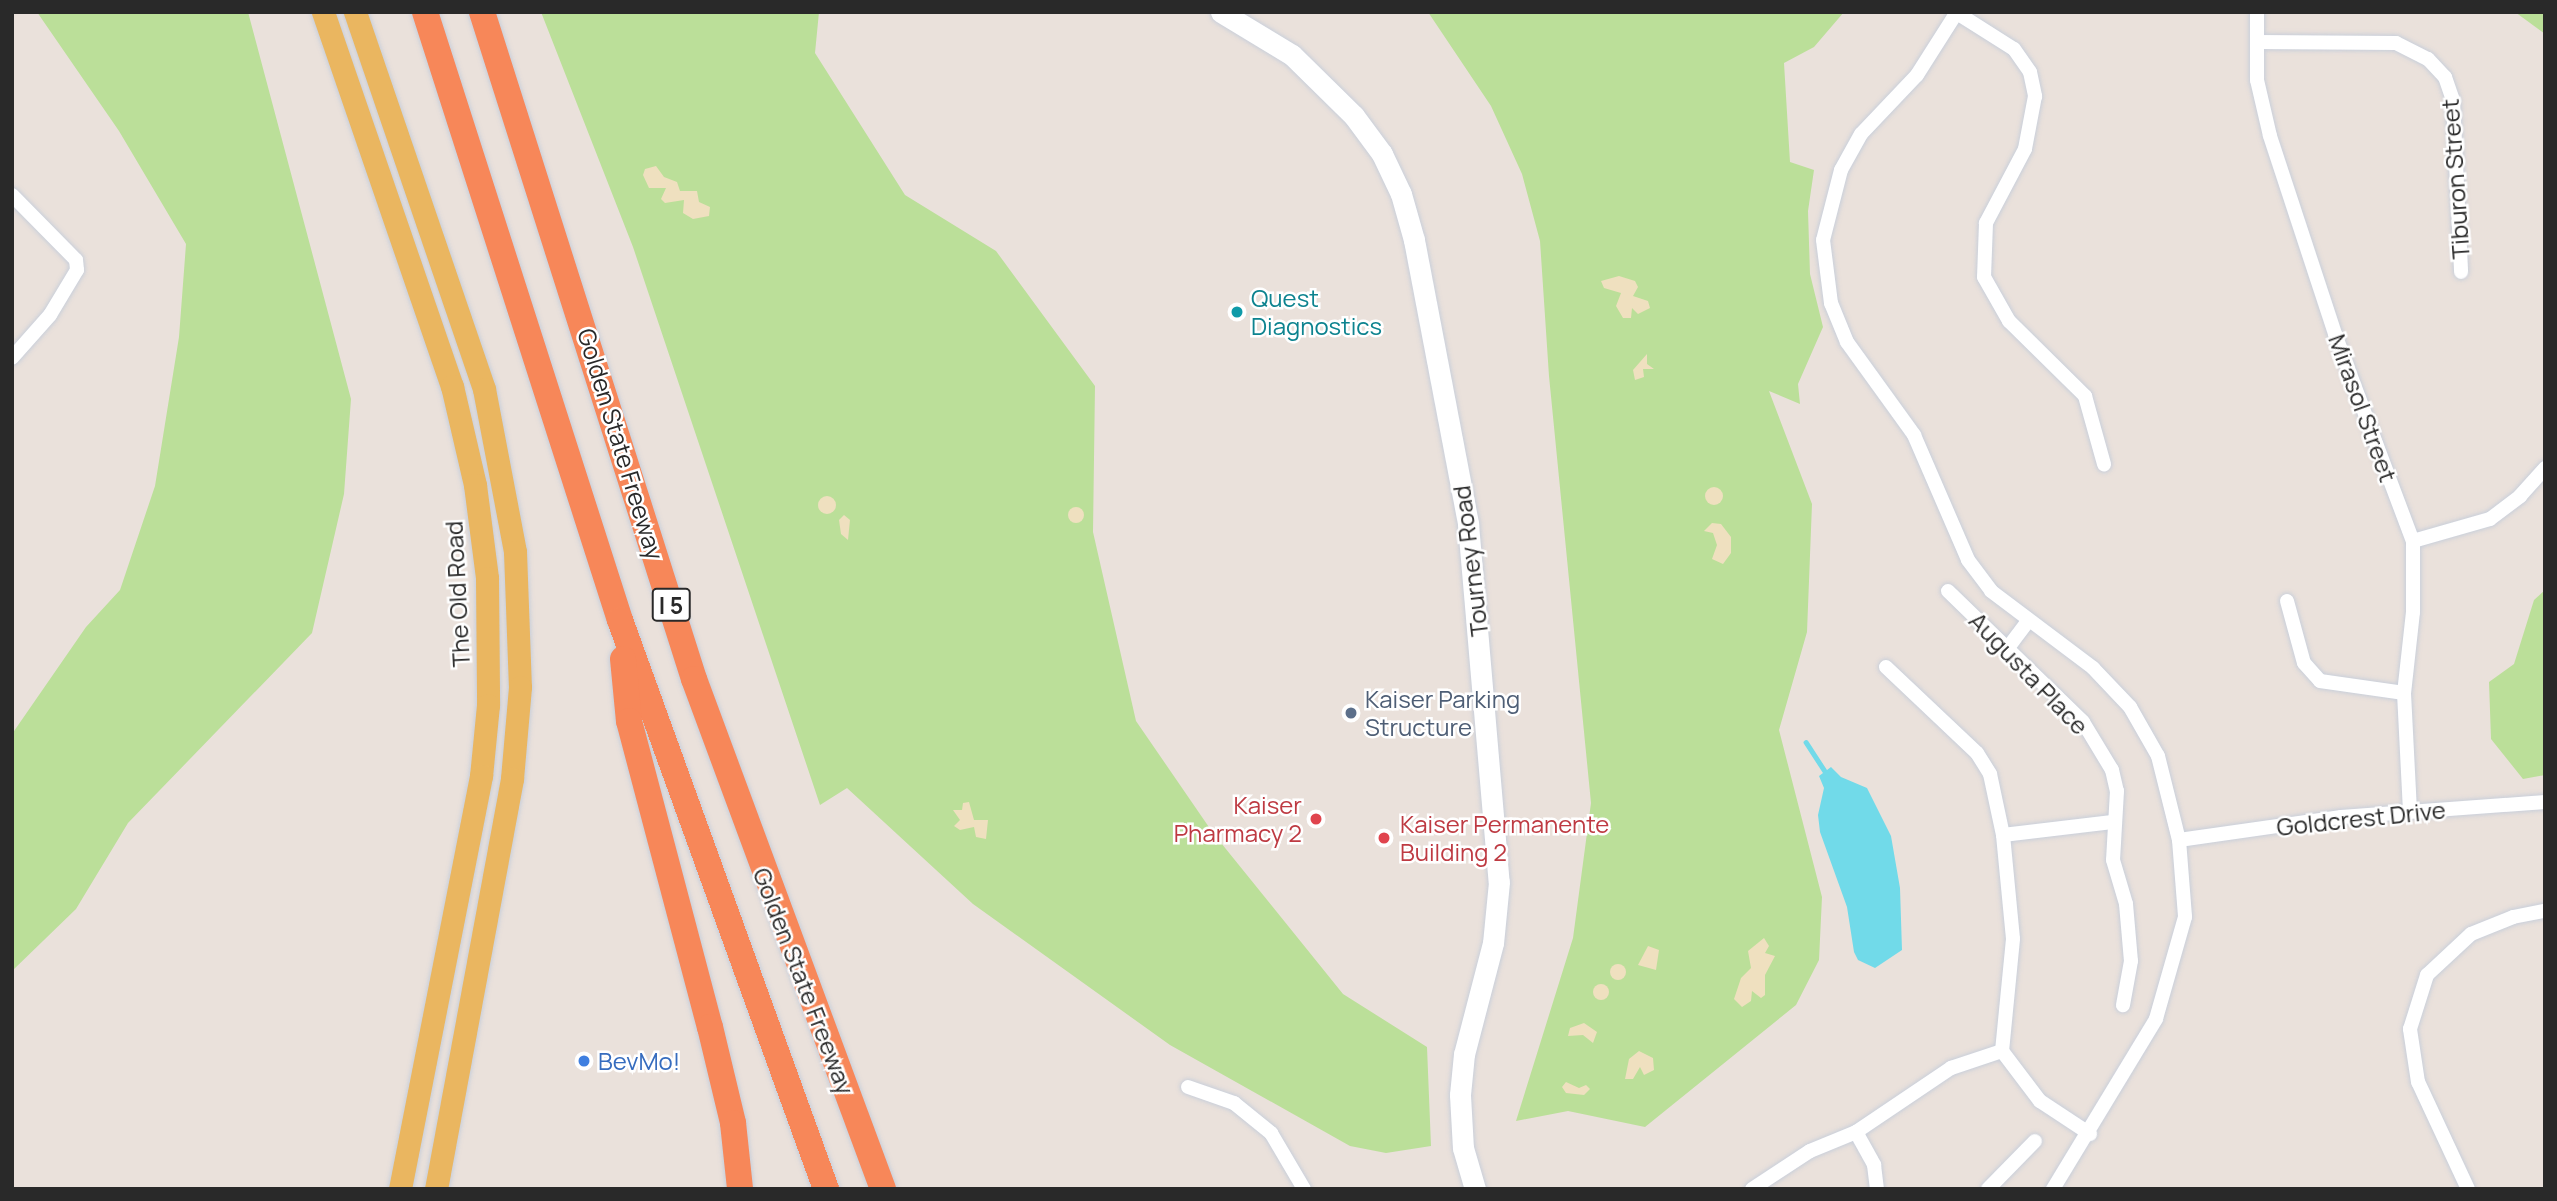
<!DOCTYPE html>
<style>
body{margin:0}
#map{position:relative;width:2557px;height:1201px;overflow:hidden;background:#eae1db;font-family:Manrope,sans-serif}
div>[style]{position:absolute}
.green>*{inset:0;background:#bbdf99}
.sand>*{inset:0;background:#efe0bf}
.round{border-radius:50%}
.water>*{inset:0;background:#71dae9}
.stream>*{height:4.5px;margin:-2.25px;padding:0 2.25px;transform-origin:2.25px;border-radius:2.25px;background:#71dae9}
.roads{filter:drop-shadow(0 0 2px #c9cfda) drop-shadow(0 0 2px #c9cfda)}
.street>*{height:14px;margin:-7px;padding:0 7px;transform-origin:7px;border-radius:7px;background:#fff}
.secondary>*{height:21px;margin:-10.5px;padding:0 10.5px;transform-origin:10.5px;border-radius:10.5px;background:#fff}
.primary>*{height:23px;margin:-11.5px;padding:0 11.5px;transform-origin:11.5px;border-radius:11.5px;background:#eab660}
.highway>*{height:26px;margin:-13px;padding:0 13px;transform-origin:13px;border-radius:13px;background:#f78759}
.dots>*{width:19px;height:19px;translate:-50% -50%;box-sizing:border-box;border:4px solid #fff;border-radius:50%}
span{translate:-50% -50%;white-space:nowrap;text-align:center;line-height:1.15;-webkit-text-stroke:5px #fff;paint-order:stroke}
.shield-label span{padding:2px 5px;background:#fff;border:2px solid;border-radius:5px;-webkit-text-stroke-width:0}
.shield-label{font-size:23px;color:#292929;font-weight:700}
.street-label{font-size:24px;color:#292929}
.culture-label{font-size:24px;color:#0d838f}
.left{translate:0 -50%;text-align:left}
.service-label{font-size:24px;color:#4e5e75}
.health-label{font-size:24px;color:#be3a42}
.right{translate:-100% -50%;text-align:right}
.shop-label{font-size:24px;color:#366cbe}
.frame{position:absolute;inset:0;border:14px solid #292929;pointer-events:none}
</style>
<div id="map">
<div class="green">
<i style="clip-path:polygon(37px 12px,248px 12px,351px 399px,344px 494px,312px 633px,128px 823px,76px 909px,12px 971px,12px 734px,86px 627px,120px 590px,155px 486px,179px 337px,186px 244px,119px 131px)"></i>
<i style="clip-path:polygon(541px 12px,819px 12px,815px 53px,905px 195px,996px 251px,1095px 386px,1093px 532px,1136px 721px,1213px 833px,1343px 994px,1427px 1047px,1431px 1146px,1386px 1153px,1350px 1146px,1170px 1045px,973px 904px,847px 788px,820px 805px,633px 247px)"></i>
<i style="clip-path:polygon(1428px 12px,1844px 12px,1814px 47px,1784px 63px,1790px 162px,1814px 170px,1808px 211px,1810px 274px,1823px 327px,1798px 384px,1800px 404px,1769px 391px,1812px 504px,1807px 632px,1779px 730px,1822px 897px,1819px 960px,1796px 1005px,1645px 1127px,1568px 1111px,1516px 1121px,1573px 938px,1591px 803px,1549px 376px,1540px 241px,1522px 174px,1491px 106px)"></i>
<i style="clip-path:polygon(2515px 12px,2545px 12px,2545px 34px)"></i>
<i style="clip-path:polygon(2545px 590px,2545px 775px,2523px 779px,2491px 739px,2489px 682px,2514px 664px,2534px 600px)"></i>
</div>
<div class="sand">
<i style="clip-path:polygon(656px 166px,664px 177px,677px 182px,680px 191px,697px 191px,699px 202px,710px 207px,709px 216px,693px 219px,683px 213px,684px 200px,665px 203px,661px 199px,666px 188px,649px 188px,643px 175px,645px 169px)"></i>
<i style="clip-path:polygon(1619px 276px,1635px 281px,1638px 287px,1633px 296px,1648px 301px,1650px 308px,1638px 314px,1632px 308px,1631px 318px,1623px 318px,1616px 306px,1621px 293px,1604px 288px,1601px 281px)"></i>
<i style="clip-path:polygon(1647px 354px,1647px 364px,1654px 369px,1643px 369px,1644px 377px,1635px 380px,1633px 370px)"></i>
<i class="round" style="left:1705px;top:487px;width:18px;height:18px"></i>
<i class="round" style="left:818px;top:496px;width:18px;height:18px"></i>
<i class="round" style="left:1068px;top:507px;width:16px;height:16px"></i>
<i style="clip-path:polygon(844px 515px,850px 520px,848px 540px,841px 534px,839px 520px)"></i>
<i style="clip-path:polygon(1712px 523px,1721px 524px,1731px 537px,1731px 553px,1723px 564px,1712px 559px,1717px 545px,1713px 533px,1704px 531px)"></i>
<i style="clip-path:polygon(969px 802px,974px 820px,988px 820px,986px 839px,976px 837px,974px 827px,960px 830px,954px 826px,960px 820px,953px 810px,962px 810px,963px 803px)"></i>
<i style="clip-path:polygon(1764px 938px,1769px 946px,1765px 953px,1775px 956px,1765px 975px,1765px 995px,1761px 998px,1752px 991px,1751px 1001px,1742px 1007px,1734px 999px,1741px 978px,1751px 968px,1748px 951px)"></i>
<i style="clip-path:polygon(1648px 946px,1659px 950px,1656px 970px,1638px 965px)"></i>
<i class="round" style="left:1610px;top:964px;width:16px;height:16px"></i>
<i class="round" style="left:1593px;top:984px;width:16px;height:16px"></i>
<i style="clip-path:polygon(1584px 1023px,1597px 1032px,1593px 1043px,1583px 1035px,1568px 1036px,1570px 1028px)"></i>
<i style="clip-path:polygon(1639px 1051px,1653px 1058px,1654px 1070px,1644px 1075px,1640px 1067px,1633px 1079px,1625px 1079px,1629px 1059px)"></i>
<i style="clip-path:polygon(1566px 1082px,1579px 1088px,1586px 1085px,1590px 1089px,1584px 1095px,1566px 1093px,1562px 1087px)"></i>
</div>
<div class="water">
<i style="clip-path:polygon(1831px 767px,1841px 777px,1867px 788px,1891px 836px,1900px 888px,1902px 950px,1875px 968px,1858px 960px,1854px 952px,1847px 907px,1820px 832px,1818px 815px,1824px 788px,1819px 776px)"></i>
</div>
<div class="stream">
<i style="left:1806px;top:742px;width:35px;rotate:57deg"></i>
</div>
<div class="roads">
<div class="street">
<i style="left:1957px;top:12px;width:75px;rotate:122.4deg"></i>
<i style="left:1917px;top:75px;width:81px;rotate:133.5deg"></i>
<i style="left:1861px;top:134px;width:41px;rotate:119.1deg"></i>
<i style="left:1841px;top:170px;width:72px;rotate:104.4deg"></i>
<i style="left:1823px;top:240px;width:64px;rotate:82.8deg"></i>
<i style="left:1831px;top:303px;width:42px;rotate:67.7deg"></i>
<i style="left:1847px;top:342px;width:115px;rotate:54.2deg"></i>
<i style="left:1914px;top:435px;width:136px;rotate:66.6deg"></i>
<i style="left:1968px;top:560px;width:39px;rotate:53deg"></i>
<i style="left:1991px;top:591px;width:128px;rotate:37deg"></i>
<i style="left:2093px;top:668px;width:54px;rotate:46.5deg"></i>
<i style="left:2130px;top:707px;width:56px;rotate:60.3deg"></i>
<i style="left:2158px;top:756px;width:87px;rotate:76deg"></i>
<i style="left:2179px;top:840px;width:77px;rotate:85.5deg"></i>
<i style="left:2185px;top:917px;width:106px;rotate:105.9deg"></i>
<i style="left:2156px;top:1019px;width:199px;rotate:121.2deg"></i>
<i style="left:2257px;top:12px;width:68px;rotate:90deg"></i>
<i style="left:2257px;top:80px;width:57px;rotate:76.9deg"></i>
<i style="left:2270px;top:136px;width:208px;rotate:71.8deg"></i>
<i style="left:2335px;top:334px;width:221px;rotate:69.4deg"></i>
<i style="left:2413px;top:541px;width:71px;rotate:90deg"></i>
<i style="left:2413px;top:612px;width:81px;rotate:96.3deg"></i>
<i style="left:2404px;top:693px;width:118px;rotate:87.1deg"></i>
<i style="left:1957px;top:13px;width:67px;rotate:32.3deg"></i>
<i style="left:2014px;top:49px;width:28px;rotate:55deg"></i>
<i style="left:2030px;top:72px;width:25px;rotate:78deg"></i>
<i style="left:2035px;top:96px;width:54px;rotate:100.7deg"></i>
<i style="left:2025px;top:149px;width:84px;rotate:117.8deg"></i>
<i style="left:1986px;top:223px;width:54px;rotate:92.1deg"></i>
<i style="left:1984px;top:277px;width:51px;rotate:60.4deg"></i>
<i style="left:2009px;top:321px;width:107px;rotate:44.6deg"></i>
<i style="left:2085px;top:396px;width:71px;rotate:74.4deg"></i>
<i style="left:2257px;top:42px;width:139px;rotate:0.4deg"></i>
<i style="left:2396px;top:43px;width:36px;rotate:27deg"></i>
<i style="left:2428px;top:59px;width:25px;rotate:47deg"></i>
<i style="left:2445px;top:77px;width:24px;rotate:71deg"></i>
<i style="left:2453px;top:100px;width:172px;rotate:87.3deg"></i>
<i style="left:12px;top:195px;width:91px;rotate:45.4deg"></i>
<i style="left:76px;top:260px;width:10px;rotate:84deg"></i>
<i style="left:77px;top:270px;width:52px;rotate:121deg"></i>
<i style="left:50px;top:315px;width:57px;rotate:131.5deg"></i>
<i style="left:2413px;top:541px;width:80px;rotate:-15.9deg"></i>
<i style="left:2490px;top:519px;width:38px;rotate:-37deg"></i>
<i style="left:2520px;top:496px;width:38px;rotate:-48deg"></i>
<i style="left:1948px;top:591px;width:188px;rotate:44.1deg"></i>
<i style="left:2083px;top:722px;width:56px;rotate:58.9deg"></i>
<i style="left:2112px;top:770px;width:22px;rotate:77deg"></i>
<i style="left:2117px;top:791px;width:69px;rotate:93.3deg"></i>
<i style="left:2113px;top:860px;width:46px;rotate:73.5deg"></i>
<i style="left:2126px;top:904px;width:57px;rotate:85deg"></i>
<i style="left:2131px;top:961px;width:45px;rotate:100.3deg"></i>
<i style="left:2287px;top:601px;width:64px;rotate:74.7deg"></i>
<i style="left:2304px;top:663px;width:24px;rotate:48deg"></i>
<i style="left:2320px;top:681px;width:85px;rotate:8.1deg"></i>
<i style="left:2007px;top:649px;width:35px;rotate:-53deg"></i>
<i style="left:1886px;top:667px;width:125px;rotate:43.4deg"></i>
<i style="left:1977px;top:753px;width:25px;rotate:58deg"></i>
<i style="left:1990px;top:774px;width:62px;rotate:78deg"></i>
<i style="left:2003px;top:835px;width:104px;rotate:84.5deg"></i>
<i style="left:2013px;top:939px;width:113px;rotate:95.6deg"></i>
<i style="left:2003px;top:835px;width:110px;rotate:-6.8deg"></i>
<i style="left:2179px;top:840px;width:164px;rotate:-8.1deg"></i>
<i style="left:2341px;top:817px;width:205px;rotate:-4.2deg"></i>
<i style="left:2002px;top:1051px;width:63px;rotate:52.8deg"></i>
<i style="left:2040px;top:1101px;width:60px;rotate:33.4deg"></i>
<i style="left:1188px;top:1087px;width:49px;rotate:19.2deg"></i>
<i style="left:1234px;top:1103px;width:48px;rotate:39deg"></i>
<i style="left:1271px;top:1133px;width:65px;rotate:59.5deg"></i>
<i style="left:1856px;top:1132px;width:38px;rotate:61deg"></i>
<i style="left:1874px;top:1165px;width:24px;rotate:83deg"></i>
<i style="left:1752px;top:1189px;width:69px;rotate:-33.2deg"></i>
<i style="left:1810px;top:1151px;width:50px;rotate:-22.4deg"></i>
<i style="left:1856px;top:1132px;width:115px;rotate:-34deg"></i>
<i style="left:1951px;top:1068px;width:54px;rotate:-18.4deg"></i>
<i style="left:1988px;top:1189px;width:67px;rotate:-45.6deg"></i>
<i style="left:2468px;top:1189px;width:118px;rotate:-115deg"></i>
<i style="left:2418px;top:1082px;width:54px;rotate:-98.6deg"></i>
<i style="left:2410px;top:1029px;width:57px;rotate:-72.5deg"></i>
<i style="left:2427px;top:975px;width:60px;rotate:-43deg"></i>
<i style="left:2471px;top:934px;width:45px;rotate:-22deg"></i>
<i style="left:2513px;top:917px;width:33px;rotate:-11deg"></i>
</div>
<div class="secondary">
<i style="left:1221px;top:12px;width:83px;rotate:31.2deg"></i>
<i style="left:1292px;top:55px;width:87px;rotate:44.5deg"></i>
<i style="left:1354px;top:116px;width:47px;rotate:53.6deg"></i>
<i style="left:1382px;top:154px;width:44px;rotate:64.6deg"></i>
<i style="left:1401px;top:194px;width:48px;rotate:74.2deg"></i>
<i style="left:1414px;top:240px;width:289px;rotate:79.2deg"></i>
<i style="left:1468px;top:524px;width:359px;rotate:85.1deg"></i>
<i style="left:1499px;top:882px;width:61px;rotate:95.6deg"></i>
<i style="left:1493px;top:943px;width:115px;rotate:104.6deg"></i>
<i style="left:1464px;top:1054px;width:41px;rotate:95.6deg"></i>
<i style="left:1460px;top:1095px;width:53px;rotate:86.8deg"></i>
<i style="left:1463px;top:1148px;width:43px;rotate:73.7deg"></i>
</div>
<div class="primary">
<i style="left:323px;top:12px;width:396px;rotate:71deg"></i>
<i style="left:452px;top:386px;width:102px;rotate:76.9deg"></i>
<i style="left:475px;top:485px;width:94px;rotate:82.6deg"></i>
<i style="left:487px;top:578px;width:127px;rotate:89.5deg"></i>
<i style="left:488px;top:705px;width:71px;rotate:95.6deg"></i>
<i style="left:481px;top:776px;width:421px;rotate:101.1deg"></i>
<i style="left:355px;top:12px;width:398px;rotate:71.1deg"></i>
<i style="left:484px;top:389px;width:166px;rotate:79.2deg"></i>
<i style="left:515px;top:552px;width:135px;rotate:87.9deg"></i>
<i style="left:520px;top:687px;width:92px;rotate:95deg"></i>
<i style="left:512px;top:779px;width:417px;rotate:100.5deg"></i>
</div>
<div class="highway">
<i style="left:425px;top:12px;width:639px;rotate:72.22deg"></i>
<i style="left:620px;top:620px;width:605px;rotate:70.1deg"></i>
<i style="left:482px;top:12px;width:700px;rotate:72.37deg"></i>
<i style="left:694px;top:679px;width:544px;rotate:69.67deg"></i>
<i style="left:623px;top:659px;width:62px;rotate:84.5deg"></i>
<i style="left:629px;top:721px;width:317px;rotate:75.2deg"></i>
<i style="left:710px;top:1027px;width:99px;rotate:76.5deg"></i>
<i style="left:733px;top:1123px;width:66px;rotate:83.9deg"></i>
</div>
</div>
<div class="dots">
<i style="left:1237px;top:312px;background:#0f9aa8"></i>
<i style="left:1351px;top:713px;background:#5c6f8a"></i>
<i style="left:1316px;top:819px;background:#e0444e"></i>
<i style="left:1384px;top:838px;background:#e0444e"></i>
<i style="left:584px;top:1061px;background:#3f7fe0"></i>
</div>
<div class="shield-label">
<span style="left:671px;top:605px">I 5</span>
</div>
<div class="street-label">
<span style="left:2455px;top:179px;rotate:-94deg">Tiburon Street</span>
<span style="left:2363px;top:408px;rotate:70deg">Mirasol Street</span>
<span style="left:621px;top:444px;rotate:73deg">Golden State Freeway</span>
<span style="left:1470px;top:561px;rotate:-97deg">Tourney Road</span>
<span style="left:457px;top:594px;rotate:-93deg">The Old Road</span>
<span style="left:2029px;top:673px;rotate:46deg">Augusta Place</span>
<span style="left:2361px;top:818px;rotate:-6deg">Goldcrest Drive</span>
<span style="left:804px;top:981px;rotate:69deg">Golden State Freeway</span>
</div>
<div class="culture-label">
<span class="left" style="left:1251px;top:312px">Quest<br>Diagnostics</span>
</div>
<div class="service-label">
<span class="left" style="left:1365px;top:713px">Kaiser Parking<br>Structure</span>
</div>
<div class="health-label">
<span class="right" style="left:1302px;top:819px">Kaiser<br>Pharmacy 2</span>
<span class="left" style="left:1400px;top:838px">Kaiser Permanente<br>Building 2</span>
</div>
<div class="shop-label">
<span class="left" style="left:598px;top:1061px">BevMo!</span>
</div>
<div class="frame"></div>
</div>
